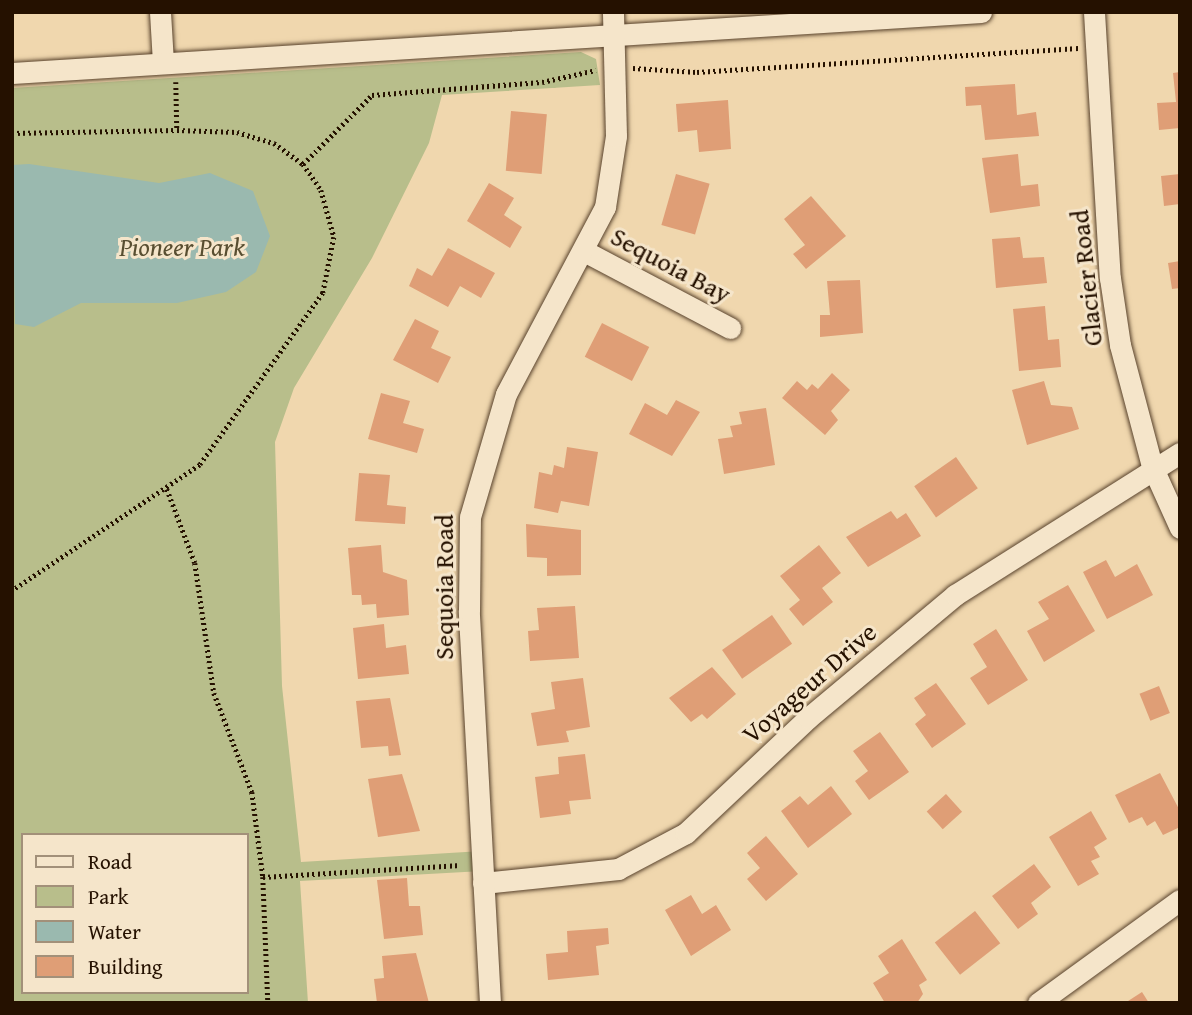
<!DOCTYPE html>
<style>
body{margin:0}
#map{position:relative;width:1192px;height:1015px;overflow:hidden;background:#f0d7ae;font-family:"Gentium Book Plus",serif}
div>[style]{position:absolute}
.green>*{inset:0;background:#b8be8b}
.water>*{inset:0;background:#9ab9af}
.building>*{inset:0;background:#df9e76;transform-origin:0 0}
.path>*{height:4.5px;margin-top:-2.25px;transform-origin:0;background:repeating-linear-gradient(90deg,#251100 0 2px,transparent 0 5.5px)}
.roads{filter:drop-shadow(0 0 2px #58422c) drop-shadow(0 0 2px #58422c)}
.minor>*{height:21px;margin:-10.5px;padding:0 10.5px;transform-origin:10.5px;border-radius:10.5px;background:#f5e5ca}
span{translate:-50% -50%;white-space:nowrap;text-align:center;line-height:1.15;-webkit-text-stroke:6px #f5e5ca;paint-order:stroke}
.park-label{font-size:26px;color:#584e31;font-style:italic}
.street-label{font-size:26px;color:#251100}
.frame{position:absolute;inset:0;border:14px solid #251100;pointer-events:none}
.legend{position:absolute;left:21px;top:833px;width:228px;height:161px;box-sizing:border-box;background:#f5e5ca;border:2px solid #a29079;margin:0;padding:9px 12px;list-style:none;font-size:21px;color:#251100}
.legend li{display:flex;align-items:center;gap:14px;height:35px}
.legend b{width:35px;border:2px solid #a29079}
</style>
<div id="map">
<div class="green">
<i style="clip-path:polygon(evenodd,581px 52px,596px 59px,600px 85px,442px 95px,429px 143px,372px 258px,294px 388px,275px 442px,282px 686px,301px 862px,482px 851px,483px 871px,300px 881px,308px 1003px,12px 1003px,12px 88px,581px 52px,23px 835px,247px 835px,247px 992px,23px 992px,23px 835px)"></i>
</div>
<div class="water">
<i style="clip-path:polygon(29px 164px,159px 183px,210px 173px,253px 191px,270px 236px,256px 272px,226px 292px,177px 303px,81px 303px,34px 327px,15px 324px,12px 165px)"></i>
</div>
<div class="building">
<i style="clip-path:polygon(1180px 72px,1180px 128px,1159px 130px,1157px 103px,1176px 102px,1173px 73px)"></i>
<i style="clip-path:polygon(1015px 84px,1017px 115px,1036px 112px,1039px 136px,985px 140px,981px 105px,966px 106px,965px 87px)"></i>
<i style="clip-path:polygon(728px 100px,731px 149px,699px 152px,697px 130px,678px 132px,676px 104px)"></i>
<i style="left:511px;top:111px;width:36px;height:60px;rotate:5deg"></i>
<i style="clip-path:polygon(1018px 154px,1021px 186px,1038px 184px,1040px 206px,990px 213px,982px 158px)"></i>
<i style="left:676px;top:174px;width:35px;height:53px;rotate:16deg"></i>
<i style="clip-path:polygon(1180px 174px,1180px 204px,1164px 206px,1161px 176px)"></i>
<i style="clip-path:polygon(489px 183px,514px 198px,504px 215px,522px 227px,510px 248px,467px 221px)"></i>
<i style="clip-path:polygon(811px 196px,846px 236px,806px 269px,793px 254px,805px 245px,784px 219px)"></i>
<i style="clip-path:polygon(1020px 237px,1023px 258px,1044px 257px,1047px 283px,996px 288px,992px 239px)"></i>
<i style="clip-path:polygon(448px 248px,495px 273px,481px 298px,460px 286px,448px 307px,409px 286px,417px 268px,432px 276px)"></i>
<i style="clip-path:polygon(1180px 261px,1180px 288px,1172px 289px,1168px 263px)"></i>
<i style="clip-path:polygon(860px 280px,863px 333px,820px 337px,820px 315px,830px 315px,827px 281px)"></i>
<i style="clip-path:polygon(1045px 306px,1048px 340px,1059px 339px,1061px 367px,1019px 371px,1013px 309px)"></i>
<i style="clip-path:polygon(415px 319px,439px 331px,431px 348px,451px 357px,438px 383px,393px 360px)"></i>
<i style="left:602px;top:323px;width:53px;height:38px;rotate:27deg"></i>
<i style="clip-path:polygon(832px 373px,850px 390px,831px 411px,838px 420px,825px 435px,782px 398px,797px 381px,807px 390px,812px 384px,818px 389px)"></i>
<i style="clip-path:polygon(1044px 381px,1051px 405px,1072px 407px,1079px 429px,1027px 445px,1012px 390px)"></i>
<i style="clip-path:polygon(381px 393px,410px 401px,403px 423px,424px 429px,417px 453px,368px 439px)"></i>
<i style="clip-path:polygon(676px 400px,700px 412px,672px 456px,629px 434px,645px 403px,667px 415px)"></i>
<i style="clip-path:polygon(766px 408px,775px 465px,724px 474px,718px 439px,733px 437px,730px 426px,742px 424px,739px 412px)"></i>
<i style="clip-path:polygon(567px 447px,598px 452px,589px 506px,561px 501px,558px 513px,534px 508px,539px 472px,552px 475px,554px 465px,564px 468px)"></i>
<i style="left:956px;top:457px;width:38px;height:51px;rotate:55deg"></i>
<i style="clip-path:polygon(359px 473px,390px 475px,387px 505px,406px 507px,405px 524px,355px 521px)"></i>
<i style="clip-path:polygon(891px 511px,897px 519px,906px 513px,921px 536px,868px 567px,846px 537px)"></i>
<i style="clip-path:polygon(526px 524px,581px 530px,581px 575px,547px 576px,547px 558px,527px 557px)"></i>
<i style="clip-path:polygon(381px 545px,383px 572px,407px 580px,409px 615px,377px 618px,376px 604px,362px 605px,361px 595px,352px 595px,348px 548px)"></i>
<i style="clip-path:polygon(819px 545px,841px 573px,822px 588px,833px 602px,803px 626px,789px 609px,800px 600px,780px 576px)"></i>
<i style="clip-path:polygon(1106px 560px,1115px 577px,1137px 564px,1153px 595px,1107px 619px,1083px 572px)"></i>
<i style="clip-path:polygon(1068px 585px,1095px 631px,1044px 662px,1027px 631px,1049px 619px,1038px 602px)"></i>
<i style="clip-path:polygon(575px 606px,579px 658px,530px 661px,528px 631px,539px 630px,537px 608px)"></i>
<i style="left:772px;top:615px;width:35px;height:61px;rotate:55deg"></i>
<i style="clip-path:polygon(384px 624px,386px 648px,406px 645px,409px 674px,358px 679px,353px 628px)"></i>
<i style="clip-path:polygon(996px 629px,1028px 680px,988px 705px,970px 678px,987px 667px,973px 644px)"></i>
<i style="clip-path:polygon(712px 667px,736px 694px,707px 719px,702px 714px,691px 722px,669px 698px)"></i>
<i style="clip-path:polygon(583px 678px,590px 727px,566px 731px,569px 742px,537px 746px,531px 713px,555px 709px,551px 682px)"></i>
<i style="clip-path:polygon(936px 683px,966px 724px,932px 748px,915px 724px,926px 715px,914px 698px)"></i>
<i style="left:1159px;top:686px;width:29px;height:21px;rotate:68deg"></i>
<i style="clip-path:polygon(390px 698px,401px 755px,389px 756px,388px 746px,361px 748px,356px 701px)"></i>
<i style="clip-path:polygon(880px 732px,909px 772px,869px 800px,855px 781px,868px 771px,853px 751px)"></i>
<i style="clip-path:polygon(585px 754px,591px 799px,569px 801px,571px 814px,540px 818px,535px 777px,559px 774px,558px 757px)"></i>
<i style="clip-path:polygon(1160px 773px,1180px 811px,1180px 827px,1163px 835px,1155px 821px,1147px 826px,1142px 817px,1129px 823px,1115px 795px)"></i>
<i style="clip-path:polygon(402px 774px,420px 831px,378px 837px,368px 779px)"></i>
<i style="clip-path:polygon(831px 786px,852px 814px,808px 848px,781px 811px,800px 796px,808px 805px)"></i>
<i style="left:946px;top:794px;width:24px;height:26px;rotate:48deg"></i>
<i style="clip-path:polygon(1091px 811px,1107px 839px,1094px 847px,1100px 857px,1091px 861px,1099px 874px,1078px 886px,1049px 837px)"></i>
<i style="clip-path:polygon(766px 836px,798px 874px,766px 901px,747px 879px,760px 868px,747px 853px)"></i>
<i style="clip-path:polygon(1034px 864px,1051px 887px,1031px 903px,1038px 914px,1018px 929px,992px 896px)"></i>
<i style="clip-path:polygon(407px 878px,409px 906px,420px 906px,423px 935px,384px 939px,377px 880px)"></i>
<i style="clip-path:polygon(691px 895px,702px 914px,716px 905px,731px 930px,691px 956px,665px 910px)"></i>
<i style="left:975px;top:911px;width:41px;height:51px;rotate:52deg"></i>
<i style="clip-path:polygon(608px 928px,609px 944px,596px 946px,599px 975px,548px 980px,546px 954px,568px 952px,567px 931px)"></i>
<i style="clip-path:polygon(902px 939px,927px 980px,919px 985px,923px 994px,917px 1003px,885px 1003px,873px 983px,889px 973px,878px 956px)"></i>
<i style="clip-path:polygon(416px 953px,429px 1003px,377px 1003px,374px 979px,384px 978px,382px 956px)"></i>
<i style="clip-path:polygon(1142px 992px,1149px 1003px,1125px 1003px)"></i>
</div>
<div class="path">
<i style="left:633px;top:68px;width:64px;rotate:3.6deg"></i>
<i style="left:697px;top:72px;width:382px;rotate:-3.6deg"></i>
<i style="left:176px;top:82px;width:48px;rotate:88.8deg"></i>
<i style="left:12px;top:133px;width:165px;rotate:-1deg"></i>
<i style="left:177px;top:130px;width:60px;rotate:1.9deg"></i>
<i style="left:237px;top:132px;width:39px;rotate:17deg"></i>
<i style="left:274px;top:143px;width:36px;rotate:36deg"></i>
<i style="left:303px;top:164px;width:32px;rotate:55deg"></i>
<i style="left:321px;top:190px;width:49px;rotate:74.5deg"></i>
<i style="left:334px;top:237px;width:57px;rotate:101.1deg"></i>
<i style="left:323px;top:293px;width:211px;rotate:125.6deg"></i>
<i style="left:200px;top:465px;width:226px;rotate:146.2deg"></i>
<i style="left:303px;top:164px;width:98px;rotate:-45deg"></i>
<i style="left:372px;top:95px;width:170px;rotate:-4.4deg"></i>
<i style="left:542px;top:82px;width:55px;rotate:-12.5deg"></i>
<i style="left:167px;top:489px;width:79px;rotate:69.3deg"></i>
<i style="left:195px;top:563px;width:131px;rotate:81.7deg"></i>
<i style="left:214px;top:693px;width:106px;rotate:69deg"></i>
<i style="left:252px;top:792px;width:86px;rotate:82.6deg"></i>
<i style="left:263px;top:877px;width:126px;rotate:87.7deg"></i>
<i style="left:263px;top:877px;width:198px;rotate:-3.5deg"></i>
</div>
<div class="roads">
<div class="minor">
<i style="left:160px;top:12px;width:50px;rotate:86.6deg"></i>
<i style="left:1094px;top:12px;width:266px;rotate:86.6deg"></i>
<i style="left:1110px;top:278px;width:68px;rotate:81.5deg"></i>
<i style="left:1120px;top:345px;width:125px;rotate:75.2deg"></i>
<i style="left:1152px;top:466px;width:68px;rotate:65.7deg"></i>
<i style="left:12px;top:73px;width:971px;rotate:-3.6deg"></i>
<i style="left:586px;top:252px;width:163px;rotate:27.8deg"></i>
<i style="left:483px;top:883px;width:136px;rotate:-5.9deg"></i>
<i style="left:618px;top:869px;width:77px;rotate:-27.9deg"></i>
<i style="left:686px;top:833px;width:168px;rotate:-43.3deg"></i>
<i style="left:808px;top:718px;width:192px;rotate:-39.9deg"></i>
<i style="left:955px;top:595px;width:266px;rotate:-32.3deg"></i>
<i style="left:490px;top:1003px;width:393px;rotate:-93.1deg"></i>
<i style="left:469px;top:611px;width:94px;rotate:-89.4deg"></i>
<i style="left:470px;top:517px;width:128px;rotate:-73.7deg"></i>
<i style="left:506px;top:394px;width:212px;rotate:-62.1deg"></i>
<i style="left:605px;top:207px;width:72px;rotate:-81.2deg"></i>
<i style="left:616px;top:136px;width:124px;rotate:-91.4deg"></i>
<i style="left:1038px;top:1003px;width:175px;rotate:-36deg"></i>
</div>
</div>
<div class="park-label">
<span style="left:182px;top:247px">Pioneer Park</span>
</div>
<div class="street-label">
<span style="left:671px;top:265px;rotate:28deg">Sequoia Bay</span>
<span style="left:1086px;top:278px;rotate:-96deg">Glacier Road</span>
<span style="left:444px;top:587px;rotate:-90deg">Sequoia Road</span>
<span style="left:809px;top:683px;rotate:-41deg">Voyageur Drive</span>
</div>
<div class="frame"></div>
<ul class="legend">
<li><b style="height:9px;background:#f5e5ca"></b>Road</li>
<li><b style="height:19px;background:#b8be8b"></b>Park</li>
<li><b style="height:19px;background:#9ab9af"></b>Water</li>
<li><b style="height:19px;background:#df9e76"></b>Building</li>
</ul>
</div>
